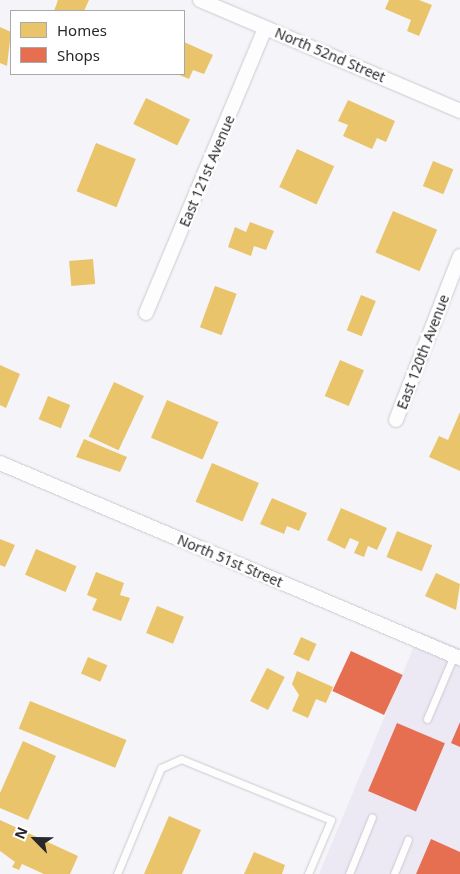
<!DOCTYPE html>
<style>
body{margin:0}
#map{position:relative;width:460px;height:874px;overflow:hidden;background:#f5f4f9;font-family:"Noto Sans",sans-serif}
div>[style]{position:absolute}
.built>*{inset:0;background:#ece8f4}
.homes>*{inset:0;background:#e9c46a;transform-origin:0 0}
.shops>*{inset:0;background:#e76f51;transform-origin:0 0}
.roads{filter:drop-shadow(0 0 1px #cbcace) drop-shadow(0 0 1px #cbcace)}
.service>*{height:7px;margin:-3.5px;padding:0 3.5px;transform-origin:3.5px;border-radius:3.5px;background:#fefdfe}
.minor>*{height:14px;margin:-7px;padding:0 7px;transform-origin:7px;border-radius:7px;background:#fefdfe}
span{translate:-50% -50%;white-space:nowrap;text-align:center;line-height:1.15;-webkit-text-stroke:5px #fff;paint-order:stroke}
.street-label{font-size:14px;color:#28272b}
.legend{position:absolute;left:10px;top:10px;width:175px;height:65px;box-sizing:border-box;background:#fff;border:1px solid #a9a9aa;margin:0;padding:6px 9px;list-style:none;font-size:15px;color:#28272b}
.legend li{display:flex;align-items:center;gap:10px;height:25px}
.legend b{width:25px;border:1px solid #a9a9aa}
.north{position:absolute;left:10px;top:814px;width:50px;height:50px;-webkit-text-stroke:4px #fff;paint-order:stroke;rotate:293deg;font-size:14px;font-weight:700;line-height:20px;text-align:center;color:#28272b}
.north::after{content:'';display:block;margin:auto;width:18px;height:22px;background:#28272b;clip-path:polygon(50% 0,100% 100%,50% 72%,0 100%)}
</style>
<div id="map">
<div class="built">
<i style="clip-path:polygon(420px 632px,460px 648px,460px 874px,319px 874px)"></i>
</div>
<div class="homes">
<i style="clip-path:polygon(58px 0,89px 0,84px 11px,54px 11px)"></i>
<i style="clip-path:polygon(389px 0,419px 0,432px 5px,419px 36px,407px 31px,411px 20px,385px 9px)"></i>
<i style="clip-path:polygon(0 27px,11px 32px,7px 66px,0 63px)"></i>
<i style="clip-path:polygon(184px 42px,213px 55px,204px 74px,193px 70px,189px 79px,177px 74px,184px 74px)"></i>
<i style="left:146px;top:98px;width:49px;height:29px;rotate:26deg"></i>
<i style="clip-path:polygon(348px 100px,395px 121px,386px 142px,377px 138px,372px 149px,343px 136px,348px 125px,338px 121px)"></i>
<i style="left:96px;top:143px;width:43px;height:52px;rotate:22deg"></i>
<i style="left:297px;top:149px;width:41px;height:42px;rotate:25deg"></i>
<i style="left:433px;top:161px;width:22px;height:27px;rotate:22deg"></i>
<i style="left:393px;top:211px;width:48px;height:45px;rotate:23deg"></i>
<i style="clip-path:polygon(250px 222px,274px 231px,266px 250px,254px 246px,251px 256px,228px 247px,235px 227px,246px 232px)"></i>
<i style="left:93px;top:259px;width:25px;height:24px;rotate:85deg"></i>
<i style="left:215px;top:286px;width:23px;height:44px;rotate:20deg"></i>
<i style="left:361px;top:295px;width:16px;height:38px;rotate:22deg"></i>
<i style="left:340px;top:360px;width:26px;height:39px;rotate:23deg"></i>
<i style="clip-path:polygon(0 365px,20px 374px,6px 408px,0 405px)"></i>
<i style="left:114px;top:382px;width:33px;height:60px;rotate:25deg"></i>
<i style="left:48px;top:396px;width:24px;height:25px;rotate:22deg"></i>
<i style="left:167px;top:400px;width:56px;height:41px;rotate:23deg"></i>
<i style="clip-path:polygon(460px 412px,460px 471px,429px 457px,439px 436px,448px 440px)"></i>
<i style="clip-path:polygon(84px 439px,127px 457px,120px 472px,76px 457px)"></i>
<i style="left:212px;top:463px;width:51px;height:42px;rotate:23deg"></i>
<i style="clip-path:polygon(272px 498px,307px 513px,299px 531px,287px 526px,284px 534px,260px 524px)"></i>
<i style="clip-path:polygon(341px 508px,387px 528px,377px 550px,368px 546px,364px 557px,354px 553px,359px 542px,350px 538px,345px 549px,327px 540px)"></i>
<i style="left:397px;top:531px;width:38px;height:28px;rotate:22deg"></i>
<i style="clip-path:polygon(0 539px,15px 545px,5px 567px,0 565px)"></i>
<i style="left:36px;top:549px;width:44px;height:28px;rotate:23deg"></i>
<i style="clip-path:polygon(96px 572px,124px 583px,120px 595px,130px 598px,121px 621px,92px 610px,97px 599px,87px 595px)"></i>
<i style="clip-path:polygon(436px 573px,460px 584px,456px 610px,425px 596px)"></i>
<i style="left:157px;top:606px;width:29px;height:29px;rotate:22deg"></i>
<i style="left:301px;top:637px;width:17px;height:19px;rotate:24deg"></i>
<i style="left:88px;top:657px;width:21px;height:18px;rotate:23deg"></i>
<i style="left:267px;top:668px;width:20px;height:37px;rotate:27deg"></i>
<i style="clip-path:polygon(297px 671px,333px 687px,326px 703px,316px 699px,308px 718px,292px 711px,299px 695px,292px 684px)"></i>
<i style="left:30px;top:701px;width:104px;height:30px;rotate:22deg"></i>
<i style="clip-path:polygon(23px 741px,56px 756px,28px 820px,0 808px,0 793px)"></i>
<i style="clip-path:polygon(169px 816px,201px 830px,182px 874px,144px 874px)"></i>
<i style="clip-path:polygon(0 820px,78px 856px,70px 874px,44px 874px,22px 864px,19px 870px,12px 867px,15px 862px,0 851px)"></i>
<i style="clip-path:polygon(254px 852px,285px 865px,282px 874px,244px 874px)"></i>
</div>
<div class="shops">
<i style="left:351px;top:651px;width:57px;height:44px;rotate:25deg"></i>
<i style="clip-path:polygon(460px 722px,460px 747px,451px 743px)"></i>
<i style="left:397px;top:723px;width:52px;height:74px;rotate:23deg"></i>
<i style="clip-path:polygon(431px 839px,460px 852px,460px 874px,416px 874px)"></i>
</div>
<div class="roads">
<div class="service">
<i style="left:427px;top:719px;width:69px;rotate:-67.1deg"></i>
<i style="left:117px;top:874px;width:115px;rotate:-67.5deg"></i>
<i style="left:161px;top:768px;width:22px;rotate:-24deg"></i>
<i style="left:181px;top:759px;width:162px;rotate:22.1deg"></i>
<i style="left:331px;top:820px;width:59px;rotate:113.1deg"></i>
<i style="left:349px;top:874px;width:61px;rotate:-68deg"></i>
<i style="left:394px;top:874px;width:37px;rotate:-68deg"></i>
</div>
<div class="minor">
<i style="left:200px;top:0;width:283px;rotate:23.1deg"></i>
<i style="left:146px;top:313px;width:309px;rotate:-67.3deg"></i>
<i style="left:396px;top:420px;width:176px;rotate:-68.7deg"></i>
<i style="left:0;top:463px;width:500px;rotate:23deg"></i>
</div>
</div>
<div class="street-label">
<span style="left:330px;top:55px;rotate:23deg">North 52nd Street</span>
<span style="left:207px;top:171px;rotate:-67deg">East 121st Avenue</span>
<span style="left:423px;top:352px;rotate:-69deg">East 120th Avenue</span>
<span style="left:230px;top:561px;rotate:23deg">North 51st Street</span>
</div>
<ul class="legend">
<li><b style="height:14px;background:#e9c46a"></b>Homes</li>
<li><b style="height:14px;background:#e76f51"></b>Shops</li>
</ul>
<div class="north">N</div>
</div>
